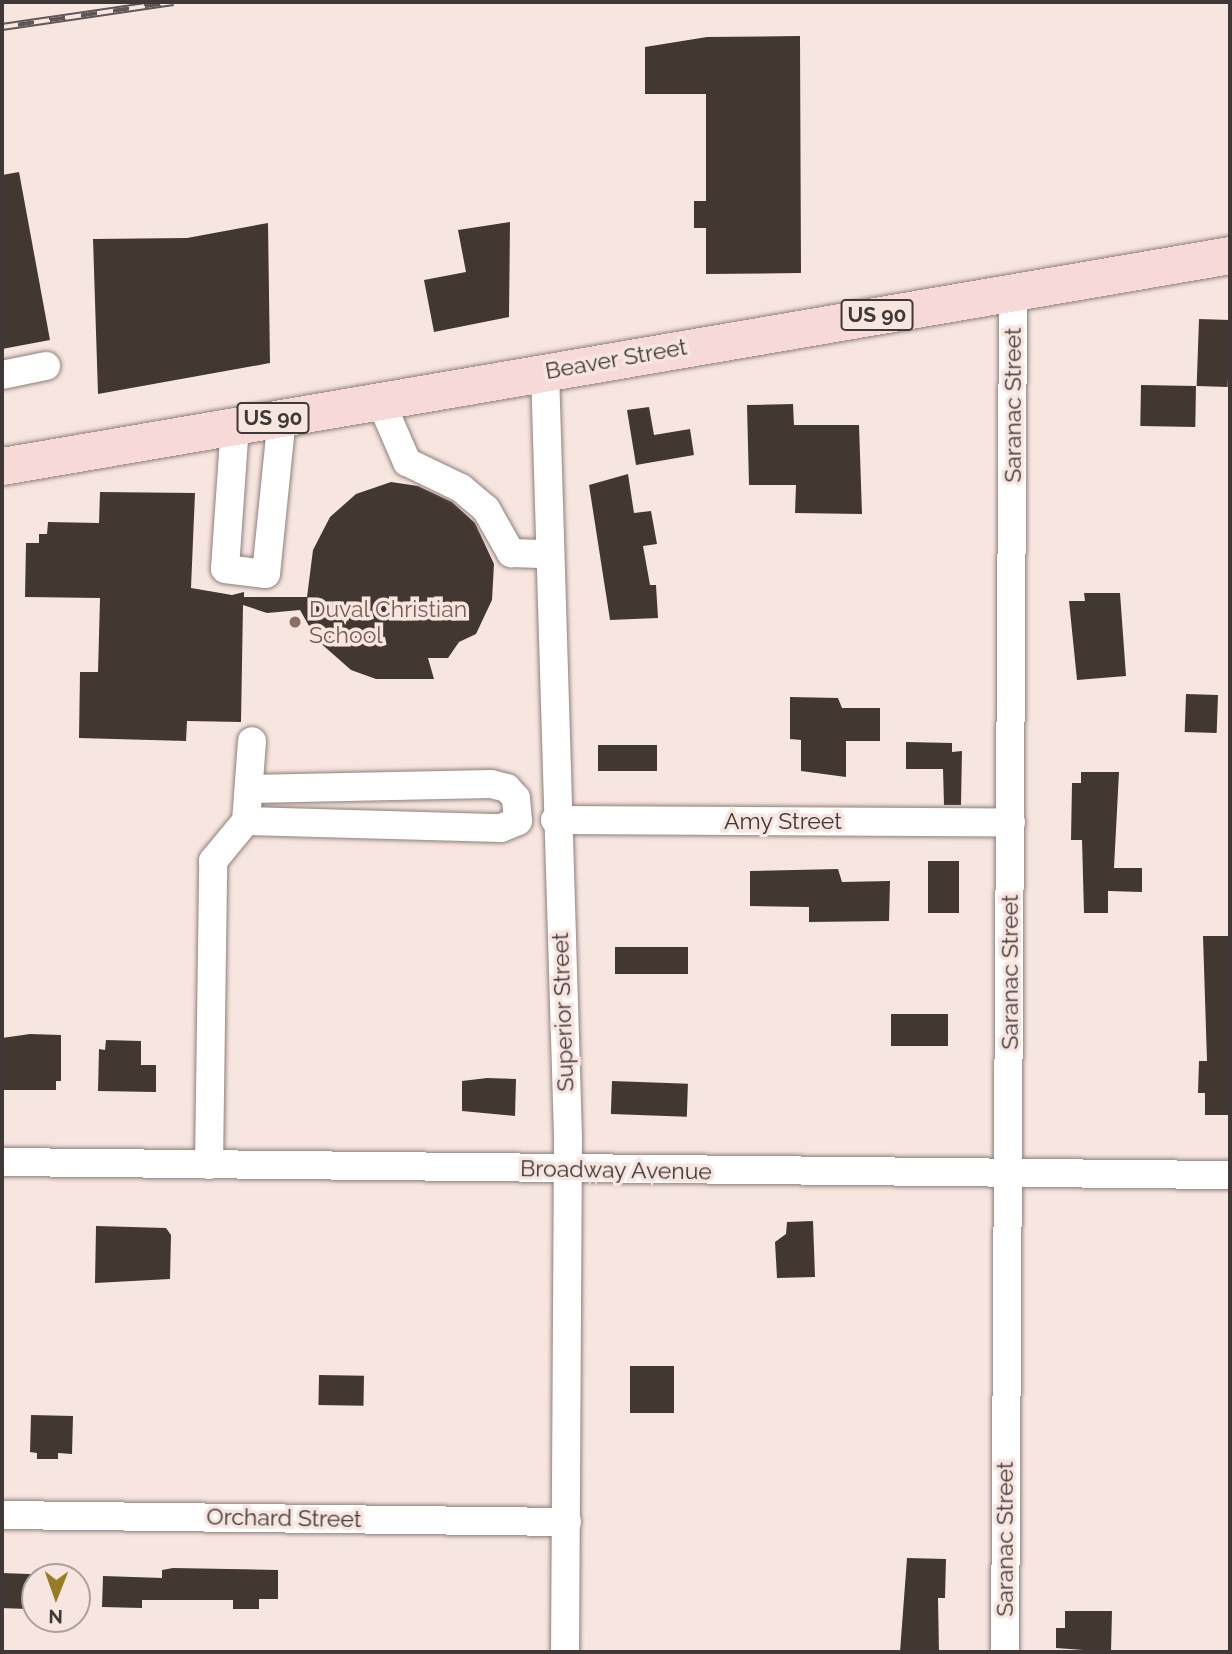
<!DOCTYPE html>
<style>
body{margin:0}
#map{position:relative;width:1232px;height:1654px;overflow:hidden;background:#f7e6e0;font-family:Raleway,sans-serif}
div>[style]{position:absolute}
.building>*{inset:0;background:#433732;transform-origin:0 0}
.roads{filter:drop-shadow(0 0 2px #8e7f79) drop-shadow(0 0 2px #8e7f79)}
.minor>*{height:28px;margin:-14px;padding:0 14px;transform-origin:14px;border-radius:14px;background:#fff}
.major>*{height:37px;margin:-18.5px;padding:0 18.5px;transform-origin:18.5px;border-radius:18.5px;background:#f7d9d7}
.rail>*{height:8px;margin-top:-4px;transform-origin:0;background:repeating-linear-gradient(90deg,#f7e6e0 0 16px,#605755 0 32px);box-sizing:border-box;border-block:2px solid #605755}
.dots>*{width:19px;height:19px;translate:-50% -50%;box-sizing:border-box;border:4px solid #f7e6e0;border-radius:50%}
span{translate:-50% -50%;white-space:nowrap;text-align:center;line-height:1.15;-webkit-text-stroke:7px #f7e6e0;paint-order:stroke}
.shield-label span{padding:2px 5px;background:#f7e6e0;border:2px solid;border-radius:5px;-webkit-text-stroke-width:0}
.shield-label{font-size:21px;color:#3f3836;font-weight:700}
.street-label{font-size:23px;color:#3f3836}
.education-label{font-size:23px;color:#785e54}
.left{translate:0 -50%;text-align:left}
.frame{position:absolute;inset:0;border:4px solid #3f3836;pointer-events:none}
.north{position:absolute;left:21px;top:1563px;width:70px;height:70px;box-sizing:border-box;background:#f7e6e0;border:2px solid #ada09c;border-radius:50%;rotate:181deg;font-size:19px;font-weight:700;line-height:28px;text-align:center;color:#3f3836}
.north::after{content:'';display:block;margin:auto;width:24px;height:32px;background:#987c25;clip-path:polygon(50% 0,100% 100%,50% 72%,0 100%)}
</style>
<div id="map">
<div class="building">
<i style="clip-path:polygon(800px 36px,801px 273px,706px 274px,706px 228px,694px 228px,694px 201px,706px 201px,706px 94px,645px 94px,645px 47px,707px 37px)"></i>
<i style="clip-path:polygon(19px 172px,50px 340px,2px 349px,2px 175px)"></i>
<i style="clip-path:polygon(510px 222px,509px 317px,434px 332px,424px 280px,466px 272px,458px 230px)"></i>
<i style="clip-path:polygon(268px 223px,270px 363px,98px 394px,93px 239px,187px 238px)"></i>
<i style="left:1199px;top:319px;width:31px;height:67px;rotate:2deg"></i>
<i style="left:1141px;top:385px;width:55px;height:41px;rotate:1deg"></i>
<i style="clip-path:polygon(793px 404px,794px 425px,859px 425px,862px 514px,795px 513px,796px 485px,749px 485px,747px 405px)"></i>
<i style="clip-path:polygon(649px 407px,654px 435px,690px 429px,694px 455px,636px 465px,627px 410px)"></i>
<i style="clip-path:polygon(628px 474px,634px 513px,651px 511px,657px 544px,643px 546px,650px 585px,656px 585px,658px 618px,610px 620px,589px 485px)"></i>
<i style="clip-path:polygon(391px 482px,418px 486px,452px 502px,475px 523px,494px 564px,492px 600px,476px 634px,459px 642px,448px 658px,428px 658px,434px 679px,376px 679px,351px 670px,317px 640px,300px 610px,267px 613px,243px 605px,241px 722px,187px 721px,186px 741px,79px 738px,80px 672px,98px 672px,100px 598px,25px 597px,26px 543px,39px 543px,39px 534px,47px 534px,48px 522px,99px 523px,100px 492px,195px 493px,191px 588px,232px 595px,244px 592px,244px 597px,307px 597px,313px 550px,330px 517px,356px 494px)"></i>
<i style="clip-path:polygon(1084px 593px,1120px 593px,1126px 676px,1077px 680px,1069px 601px,1085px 601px)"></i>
<i style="left:1186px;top:694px;width:32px;height:38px;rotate:2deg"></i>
<i style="clip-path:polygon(790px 697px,838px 698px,842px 708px,880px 708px,880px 741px,846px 741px,846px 777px,801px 771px,801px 740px,790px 739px)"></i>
<i style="clip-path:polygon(906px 742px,952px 743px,952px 752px,962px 751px,961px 805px,944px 805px,943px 769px,906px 769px)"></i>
<i style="left:598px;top:745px;width:59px;height:26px"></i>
<i style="clip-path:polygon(1081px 772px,1119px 772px,1114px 868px,1142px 868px,1142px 892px,1108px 891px,1108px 913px,1084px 913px,1082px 840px,1071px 840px,1072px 783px,1081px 783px)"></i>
<i style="left:928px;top:861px;width:31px;height:52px"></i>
<i style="clip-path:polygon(838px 869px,842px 882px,890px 881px,889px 921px,809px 922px,809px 907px,750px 906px,750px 871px)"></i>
<i style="clip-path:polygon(1203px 936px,1230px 936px,1230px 1115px,1205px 1115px,1205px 1093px,1198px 1093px,1199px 1061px,1207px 1061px)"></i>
<i style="left:615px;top:947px;width:73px;height:27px"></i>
<i style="left:891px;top:1014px;width:57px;height:32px"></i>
<i style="clip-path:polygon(30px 1034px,61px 1035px,61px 1081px,56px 1081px,56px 1090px,2px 1090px,2px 1038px)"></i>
<i style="clip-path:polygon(106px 1040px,141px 1041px,141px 1065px,156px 1065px,156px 1092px,98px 1091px,99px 1049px,105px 1050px)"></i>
<i style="clip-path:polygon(487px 1078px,516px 1079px,515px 1116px,462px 1111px,462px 1081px)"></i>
<i style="left:612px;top:1081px;width:76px;height:33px;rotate:2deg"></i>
<i style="clip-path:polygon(813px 1221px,815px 1277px,777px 1278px,775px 1242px,786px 1234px,787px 1222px)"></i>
<i style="clip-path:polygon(96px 1226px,166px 1228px,171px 1235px,170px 1279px,95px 1283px)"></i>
<i style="left:630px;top:1366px;width:44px;height:47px"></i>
<i style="left:319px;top:1375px;width:45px;height:30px;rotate:1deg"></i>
<i style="clip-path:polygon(31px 1415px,73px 1416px,72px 1454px,58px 1453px,58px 1459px,37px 1459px,37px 1453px,30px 1452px)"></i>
<i style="clip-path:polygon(907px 1558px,946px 1559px,945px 1598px,938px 1598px,939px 1652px,900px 1652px)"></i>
<i style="clip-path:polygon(173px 1568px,278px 1570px,278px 1599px,259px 1599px,259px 1609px,233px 1609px,233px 1600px,142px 1600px,142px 1608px,102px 1607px,103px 1576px,162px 1578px,162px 1570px)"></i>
<i style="left:2px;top:1573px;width:33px;height:35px;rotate:2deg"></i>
<i style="clip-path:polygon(1065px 1611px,1112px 1611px,1111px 1652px,1056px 1648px,1056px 1628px,1065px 1628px)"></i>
</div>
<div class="roads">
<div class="minor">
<i style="left:545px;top:371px;width:766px;rotate:88.28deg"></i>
<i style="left:568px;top:1137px;width:515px;rotate:90.33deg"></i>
<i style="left:2px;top:375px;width:45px;rotate:-11.6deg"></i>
<i style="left:380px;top:400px;width:68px;rotate:66.5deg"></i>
<i style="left:407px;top:462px;width:60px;rotate:25.7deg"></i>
<i style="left:461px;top:488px;width:33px;rotate:40deg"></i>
<i style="left:486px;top:509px;width:51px;rotate:60.4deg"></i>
<i style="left:511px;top:553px;width:38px;rotate:2deg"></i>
<i style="left:235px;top:425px;width:144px;rotate:94deg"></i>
<i style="left:225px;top:569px;width:41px;rotate:7deg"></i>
<i style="left:266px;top:574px;width:159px;rotate:-84.2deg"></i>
<i style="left:555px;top:820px;width:456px;rotate:0.3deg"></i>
<i style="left:246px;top:821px;width:255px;rotate:1.6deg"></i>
<i style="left:501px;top:828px;width:18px;rotate:-22deg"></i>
<i style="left:518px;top:821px;width:23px;rotate:-95deg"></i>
<i style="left:516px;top:798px;width:13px;rotate:-132deg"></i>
<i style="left:507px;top:788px;width:16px;rotate:-166deg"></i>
<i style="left:491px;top:784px;width:242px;rotate:178.8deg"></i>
<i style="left:2px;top:1162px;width:1228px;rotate:0.61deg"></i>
<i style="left:209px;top:1165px;width:304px;rotate:-89.2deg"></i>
<i style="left:213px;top:861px;width:52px;rotate:-50.5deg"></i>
<i style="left:246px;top:821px;width:80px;rotate:-85.7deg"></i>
<i style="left:2px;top:1515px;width:565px;rotate:0.71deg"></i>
<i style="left:1005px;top:1652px;width:1360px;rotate:-89.66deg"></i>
</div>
<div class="major">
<i style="left:2px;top:466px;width:1246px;rotate:-9.75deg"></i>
</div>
</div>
<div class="rail">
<i style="left:2px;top:27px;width:173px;rotate:-8.3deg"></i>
</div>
<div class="dots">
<i style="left:295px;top:622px;background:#8d6e63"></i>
</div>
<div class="shield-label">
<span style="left:877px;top:315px">US 90</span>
<span style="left:273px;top:418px">US 90</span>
</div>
<div class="street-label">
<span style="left:616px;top:359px;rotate:-10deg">Beaver Street</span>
<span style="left:1013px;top:405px;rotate:-90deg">Saranac Street</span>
<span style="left:783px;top:821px">Amy Street</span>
<span style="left:1010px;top:972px;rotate:-90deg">Saranac Street</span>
<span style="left:563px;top:1012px;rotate:-92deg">Superior Street</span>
<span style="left:616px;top:1170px;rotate:1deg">Broadway Avenue</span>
<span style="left:284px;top:1518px;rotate:1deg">Orchard Street</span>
<span style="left:1005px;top:1539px;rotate:-90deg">Saranac Street</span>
</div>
<div class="education-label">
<span class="left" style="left:309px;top:622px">Duval Christian<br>School</span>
</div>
<div class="frame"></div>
<div class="north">N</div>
</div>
